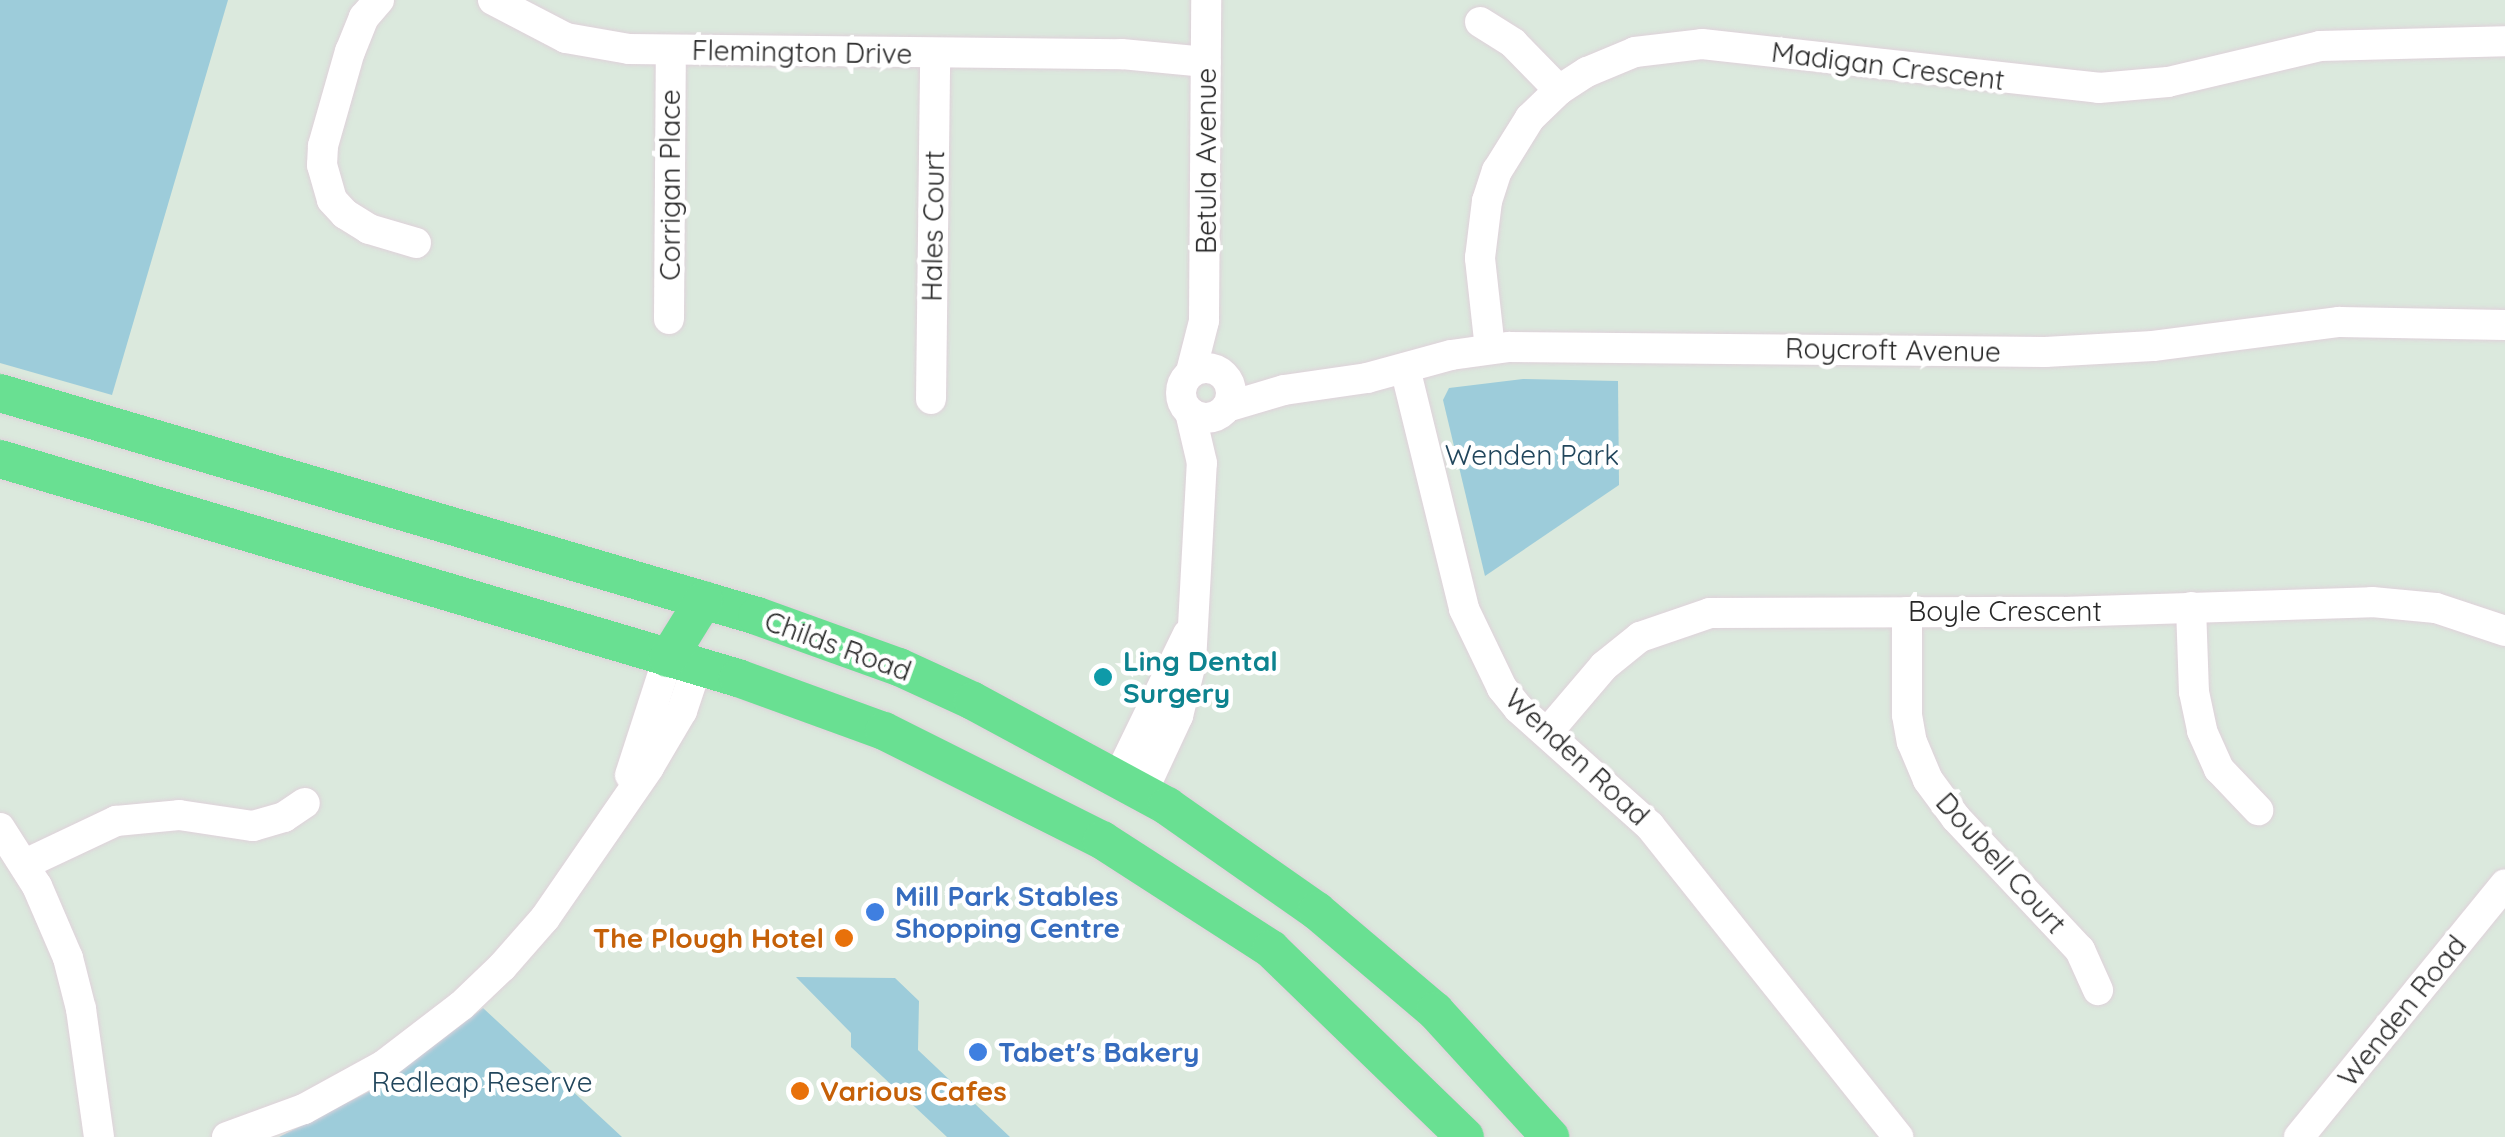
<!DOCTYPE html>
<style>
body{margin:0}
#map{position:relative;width:2505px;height:1137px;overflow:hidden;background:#dbe9dd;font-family:Quicksand,sans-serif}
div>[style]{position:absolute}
.green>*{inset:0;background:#9dccda}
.roads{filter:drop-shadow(0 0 2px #dfd1da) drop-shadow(0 0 2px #dfd1da)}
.minor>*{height:30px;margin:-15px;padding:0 15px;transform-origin:15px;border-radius:15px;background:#fff}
.minor>.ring{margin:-15px;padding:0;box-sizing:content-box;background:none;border:30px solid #fff;border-radius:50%}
.major>*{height:38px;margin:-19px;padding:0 19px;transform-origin:19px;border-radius:19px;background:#69e092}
.dots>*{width:28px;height:28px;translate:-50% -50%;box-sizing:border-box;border:5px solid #fff;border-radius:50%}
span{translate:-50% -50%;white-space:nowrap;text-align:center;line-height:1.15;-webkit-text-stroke:9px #fff;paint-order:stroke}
.street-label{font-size:28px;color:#282828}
.park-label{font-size:28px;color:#21465c}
.culture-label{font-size:28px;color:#0d838f;font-weight:700}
.left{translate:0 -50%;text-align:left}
.shop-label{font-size:28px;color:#366cbe;font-weight:700}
.food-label{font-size:28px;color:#c56008;font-weight:700}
.right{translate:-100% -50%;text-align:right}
</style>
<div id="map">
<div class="green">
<i style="clip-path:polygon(0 0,228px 0,112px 395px,0 363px)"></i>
<i style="clip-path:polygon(1523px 379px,1618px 381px,1619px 485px,1485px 576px,1443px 400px,1449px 388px)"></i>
<i style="clip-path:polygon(796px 977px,895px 978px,919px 1001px,918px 1050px,1010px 1137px,947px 1137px,851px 1047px,851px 1033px)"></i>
<i style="clip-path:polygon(483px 1008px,622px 1137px,279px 1137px,384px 1084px)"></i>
</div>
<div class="roads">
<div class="minor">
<i style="left:379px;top:0;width:23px;rotate:131deg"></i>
<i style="left:364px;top:17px;width:37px;rotate:112deg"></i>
<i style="left:350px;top:51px;width:99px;rotate:105.9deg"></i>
<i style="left:323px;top:146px;width:19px;rotate:93deg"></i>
<i style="left:322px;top:165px;width:36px;rotate:74deg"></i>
<i style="left:332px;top:200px;width:19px;rotate:47deg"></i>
<i style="left:345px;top:214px;width:28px;rotate:32deg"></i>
<i style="left:369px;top:229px;width:49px;rotate:16.6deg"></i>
<i style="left:493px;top:0;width:82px;rotate:27.5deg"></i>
<i style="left:566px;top:38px;width:64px;rotate:9.9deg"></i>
<i style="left:629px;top:49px;width:492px;rotate:0.6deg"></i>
<i style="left:1121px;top:54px;width:85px;rotate:5.4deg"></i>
<i style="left:1480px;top:22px;width:39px;rotate:32deg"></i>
<i style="left:1513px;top:43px;width:66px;rotate:45.6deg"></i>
<i style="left:669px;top:319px;width:269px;rotate:-89.6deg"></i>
<i style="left:1490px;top:349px;width:92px;rotate:-96.3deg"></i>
<i style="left:1480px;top:258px;width:57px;rotate:-83deg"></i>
<i style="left:1487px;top:201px;width:32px;rotate:-72deg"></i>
<i style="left:1497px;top:171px;width:62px;rotate:-58.1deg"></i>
<i style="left:1530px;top:118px;width:40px;rotate:-44deg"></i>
<i style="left:1559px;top:90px;width:33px;rotate:-33deg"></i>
<i style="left:1587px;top:72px;width:52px;rotate:-22.6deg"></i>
<i style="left:1635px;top:52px;width:67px;rotate:-6.8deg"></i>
<i style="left:1702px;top:44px;width:399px;rotate:6.3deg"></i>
<i style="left:2099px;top:88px;width:69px;rotate:-5deg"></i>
<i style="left:2168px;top:82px;width:156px;rotate:-13.3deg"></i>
<i style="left:2320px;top:46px;width:185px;rotate:-1.5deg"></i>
<i class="ring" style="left:1181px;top:368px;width:20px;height:20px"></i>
<i style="left:1405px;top:368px;width:248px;rotate:76.2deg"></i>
<i style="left:1464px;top:609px;width:88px;rotate:64.3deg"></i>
<i style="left:1502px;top:688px;width:26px;rotate:51deg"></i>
<i style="left:1518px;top:708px;width:177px;rotate:41.8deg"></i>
<i style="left:1650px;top:826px;width:398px;rotate:51.4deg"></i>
<i style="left:1191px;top:372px;width:53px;rotate:-75.7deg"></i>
<i style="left:1204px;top:321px;width:321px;rotate:-89.6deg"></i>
<i style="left:931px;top:399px;width:346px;rotate:-89.3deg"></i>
<i style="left:1227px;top:407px;width:59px;rotate:-16.6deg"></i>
<i style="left:1284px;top:390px;width:84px;rotate:-8.2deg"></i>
<i style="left:1367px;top:378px;width:87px;rotate:-15.3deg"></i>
<i style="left:1451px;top:355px;width:59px;rotate:-7.9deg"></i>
<i style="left:1509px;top:347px;width:536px;rotate:0.53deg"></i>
<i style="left:2045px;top:352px;width:108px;rotate:-3.2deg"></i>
<i style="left:2153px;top:346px;width:188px;rotate:-7.4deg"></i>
<i style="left:2339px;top:322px;width:166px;rotate:1deg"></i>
<i style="left:2191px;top:607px;width:85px;rotate:88deg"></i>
<i style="left:2194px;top:692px;width:40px;rotate:78deg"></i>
<i style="left:2202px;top:731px;width:42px;rotate:65.9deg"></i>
<i style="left:2219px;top:769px;width:57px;rotate:46.4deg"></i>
<i style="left:1907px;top:612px;width:103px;rotate:90deg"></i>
<i style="left:1907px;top:715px;width:27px;rotate:80deg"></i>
<i style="left:1912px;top:742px;width:41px;rotate:67.2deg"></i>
<i style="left:1928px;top:780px;width:47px;rotate:53.6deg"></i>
<i style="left:1956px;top:818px;width:181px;rotate:46.8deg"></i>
<i style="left:2080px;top:950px;width:44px;rotate:65.8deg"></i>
<i style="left:1547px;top:733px;width:88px;rotate:-49.6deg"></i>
<i style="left:1604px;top:666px;width:46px;rotate:-38.9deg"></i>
<i style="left:1640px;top:637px;width:74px;rotate:-18.9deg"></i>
<i style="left:1710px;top:613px;width:352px;rotate:-0.2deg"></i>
<i style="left:2062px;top:612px;width:310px;rotate:-1.8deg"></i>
<i style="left:2372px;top:602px;width:64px;rotate:5.4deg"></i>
<i style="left:2436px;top:608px;width:73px;rotate:18.4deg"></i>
<i style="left:630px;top:775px;width:123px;rotate:-72deg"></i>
<i style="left:1118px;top:778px;width:160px;rotate:-64.1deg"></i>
<i style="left:1143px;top:791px;width:83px;rotate:-65deg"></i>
<i style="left:1178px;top:716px;width:55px;rotate:-76.2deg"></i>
<i style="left:1191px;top:663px;width:200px;rotate:-86.9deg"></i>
<i style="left:1202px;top:463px;width:52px;rotate:-103.2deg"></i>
<i style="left:0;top:828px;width:69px;rotate:57.5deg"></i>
<i style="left:37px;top:886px;width:78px;rotate:66.7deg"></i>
<i style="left:68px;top:958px;width:53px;rotate:75.7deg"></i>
<i style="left:81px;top:1009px;width:129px;rotate:82deg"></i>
<i style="left:25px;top:864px;width:101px;rotate:-25.3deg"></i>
<i style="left:116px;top:821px;width:63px;rotate:-5.4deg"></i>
<i style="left:179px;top:815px;width:75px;rotate:8.5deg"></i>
<i style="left:253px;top:826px;width:32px;rotate:-16deg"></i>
<i style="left:284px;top:817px;width:25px;rotate:-34deg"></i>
<i style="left:227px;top:1137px;width:82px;rotate:-20deg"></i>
<i style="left:304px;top:1109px;width:91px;rotate:-28.8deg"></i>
<i style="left:384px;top:1065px;width:97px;rotate:-37.5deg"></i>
<i style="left:461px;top:1006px;width:57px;rotate:-43.6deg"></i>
<i style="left:502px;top:967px;width:65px;rotate:-48.7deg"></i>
<i style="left:545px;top:918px;width:183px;rotate:-55.4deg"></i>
<i style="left:649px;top:767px;width:65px;rotate:-59.5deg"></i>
<i style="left:682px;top:711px;width:47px;rotate:-71.6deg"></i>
<i style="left:2299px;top:1137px;width:326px;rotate:-50.8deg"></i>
</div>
<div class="major">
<i style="left:0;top:393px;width:789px;rotate:16.41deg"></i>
<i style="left:757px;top:616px;width:151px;rotate:19.8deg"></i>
<i style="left:899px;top:667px;width:81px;rotate:24.7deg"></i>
<i style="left:973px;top:701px;width:221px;rotate:28.4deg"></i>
<i style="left:1167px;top:806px;width:183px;rotate:35deg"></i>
<i style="left:1317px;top:911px;width:155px;rotate:40.3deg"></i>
<i style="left:1435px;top:1011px;width:171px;rotate:47.6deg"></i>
<i style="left:0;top:459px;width:770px;rotate:16.53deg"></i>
<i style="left:738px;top:678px;width:155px;rotate:20deg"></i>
<i style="left:884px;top:731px;width:244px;rotate:26.6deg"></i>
<i style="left:1102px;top:840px;width:201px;rotate:32.8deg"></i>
<i style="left:1271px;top:949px;width:270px;rotate:44.1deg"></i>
<i style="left:668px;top:658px;width:68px;rotate:-58.2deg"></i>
</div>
</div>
<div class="dots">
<i style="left:1103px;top:677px;background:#0f9aa8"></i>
<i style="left:875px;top:912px;background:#3f7fe0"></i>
<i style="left:844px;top:938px;background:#e8710a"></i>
<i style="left:978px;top:1052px;background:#3f7fe0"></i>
<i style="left:800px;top:1091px;background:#e8710a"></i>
</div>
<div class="street-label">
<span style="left:802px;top:52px;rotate:1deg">Flemington Drive</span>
<span style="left:1888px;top:66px;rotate:7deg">Madigan Crescent</span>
<span style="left:1206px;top:161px;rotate:-90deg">Betula Avenue</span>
<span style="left:670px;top:185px;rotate:-90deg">Corrigan Place</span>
<span style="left:933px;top:226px;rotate:-89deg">Hales Court</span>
<span style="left:1893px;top:350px;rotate:1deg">Roycroft Avenue</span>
<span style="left:2005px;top:611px">Boyle Crescent</span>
<span style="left:838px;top:646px;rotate:20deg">Childs Road</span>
<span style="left:1577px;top:757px;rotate:43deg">Wenden Road</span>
<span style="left:2001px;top:863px;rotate:48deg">Doubell Court</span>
<span style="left:2402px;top:1011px;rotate:-51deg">Wenden Road</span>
</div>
<div class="park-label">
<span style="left:1532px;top:455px">Wenden Park</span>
<span style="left:482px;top:1082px">Redleap Reserve</span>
</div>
<div class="culture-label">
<span class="left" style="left:1123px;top:677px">Ling Dental<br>Surgery</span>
</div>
<div class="shop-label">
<span class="left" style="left:895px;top:912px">Mill Park Stables<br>Shopping Centre</span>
<span class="left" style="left:998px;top:1052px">Tabet's Bakery</span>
</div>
<div class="food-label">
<span class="right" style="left:824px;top:938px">The Plough Hotel</span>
<span class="left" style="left:820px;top:1091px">Various Cafes</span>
</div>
</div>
